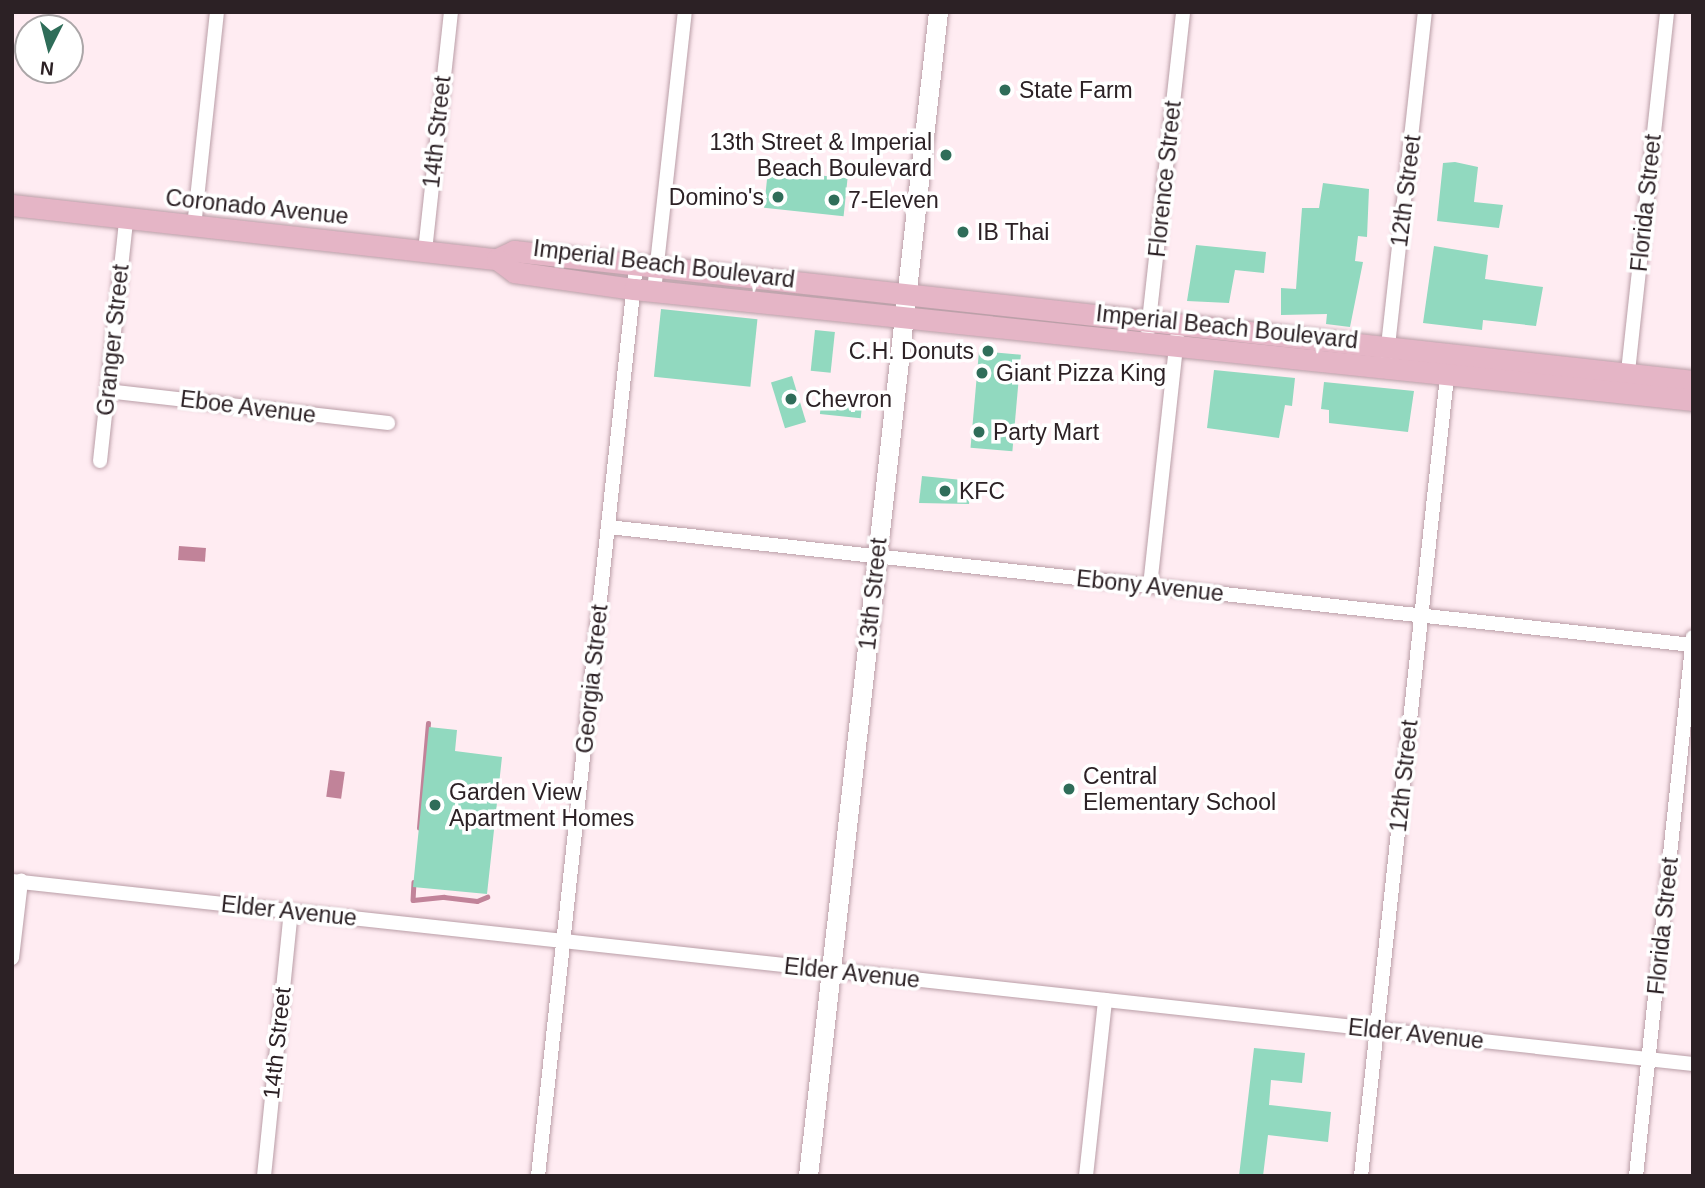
<!DOCTYPE html>
<style>
body{margin:0}
#map{position:relative;width:1705px;height:1188px;overflow:hidden;background:#ffecf2;font-family:Arial,sans-serif}
div>[style]{position:absolute}
.water>*{inset:0;background:#c18399;transform-origin:0 0}
.stream>*{height:4.5px;margin:-2.25px;padding:0 2.25px;transform-origin:2.25px;border-radius:2.25px;background:#c18399}
.building>*{inset:0;background:#91d9bf;transform-origin:0 0}
.roads{filter:drop-shadow(0 0 2px #ba9ea7) drop-shadow(0 0 2px #ba9ea7)}
.minor>*{height:14px;margin:-7px;padding:0 7px;transform-origin:7px;border-radius:7px;background:#fff}
.secondary>*{height:19px;margin:-9.5px;padding:0 9.5px;transform-origin:9.5px;border-radius:9.5px;background:#fff}
.primary>*{height:21px;margin:-10.5px;padding:0 10.5px;transform-origin:10.5px;border-radius:10.5px;background:#e5b5c6}
.dots>*{width:19px;height:19px;translate:-50% -50%;box-sizing:border-box;border:4px solid #fff;border-radius:50%}
span{translate:-50% -50%;white-space:nowrap;text-align:center;line-height:1.15;-webkit-text-stroke:7px #fff;paint-order:stroke}
.poi-label{font-size:23px;color:#2c2125}
.left{translate:0 -50%;text-align:left}
.right{translate:-100% -50%;text-align:right}
.street-label{font-size:23px;color:#2c2125}
.frame{position:absolute;inset:0;border:14px solid #2c2125;pointer-events:none}
.north{position:absolute;left:14px;top:14px;width:70px;height:70px;box-sizing:border-box;background:#fff;border:2px solid #aba6a8;border-radius:50%;rotate:186deg;font-size:19px;font-weight:700;line-height:28px;text-align:center;color:#2c2125}
.north::after{content:'';display:block;margin:auto;width:24px;height:32px;background:#2f6d59;clip-path:polygon(50% 0,100% 100%,50% 72%,0 100%)}
</style>
<div id="map">
<div class="water">
<i style="left:179px;top:546px;width:27px;height:14px;rotate:4deg"></i>
<i style="left:330px;top:770px;width:15px;height:27px;rotate:8deg"></i>
</div>
<div class="stream">
<i style="left:419px;top:828px;width:105px;rotate:-85.1deg"></i>
<i style="left:414px;top:882px;width:18px;rotate:93deg"></i>
<i style="left:413px;top:900px;width:31px;rotate:-6deg"></i>
<i style="left:444px;top:897px;width:33px;rotate:7deg"></i>
<i style="left:477px;top:901px;width:11px;rotate:-22deg"></i>
</div>
<div class="building">
<i style="clip-path:polygon(1455px 162px,1478px 167px,1474px 202px,1503px 205px,1499px 228px,1437px 221px,1443px 163px)"></i>
<i style="left:768px;top:170px;width:80px;height:38px;rotate:6deg"></i>
<i style="clip-path:polygon(1323px 183px,1369px 189px,1367px 237px,1358px 236px,1355px 261px,1363px 262px,1350px 327px,1326px 324px,1327px 314px,1281px 315px,1281px 288px,1296px 289px,1302px 208px,1319px 208px)"></i>
<i style="clip-path:polygon(1196px 245px,1266px 252px,1264px 273px,1235px 270px,1229px 303px,1187px 301px)"></i>
<i style="clip-path:polygon(1434px 246px,1488px 255px,1485px 279px,1543px 287px,1536px 326px,1483px 320px,1482px 330px,1423px 323px)"></i>
<i style="left:661px;top:309px;width:97px;height:68px;rotate:6deg"></i>
<i style="left:815px;top:330px;width:20px;height:41px;rotate:6deg"></i>
<i style="left:979px;top:351px;width:42px;height:97px;rotate:5deg"></i>
<i style="clip-path:polygon(1214px 370px,1295px 378px,1292px 406px,1285px 405px,1279px 438px,1207px 428px)"></i>
<i style="left:792px;top:376px;width:48px;height:22px;rotate:73deg"></i>
<i style="clip-path:polygon(1324px 382px,1414px 391px,1408px 432px,1329px 423px,1329px 410px,1321px 409px)"></i>
<i style="left:822px;top:394px;width:41px;height:20px;rotate:6deg"></i>
<i style="clip-path:polygon(922px 476px,972px 481px,969px 504px,919px 503px)"></i>
<i style="clip-path:polygon(429px 727px,457px 730px,455px 751px,502px 757px,487px 894px,413px 887px)"></i>
<i style="clip-path:polygon(1254px 1048px,1305px 1053px,1302px 1083px,1271px 1080px,1269px 1105px,1331px 1112px,1328px 1142px,1268px 1135px,1263px 1176px,1239px 1176px)"></i>
</div>
<div class="roads">
<div class="minor">
<i style="left:194px;top:227px;width:216px;rotate:-83.9deg"></i>
<i style="left:425px;top:251px;width:240px;rotate:-83.8deg"></i>
<i style="left:654px;top:291px;width:281px;rotate:-83.7deg"></i>
<i style="left:1148px;top:330px;width:320px;rotate:-83.7deg"></i>
<i style="left:1387px;top:355px;width:345px;rotate:-83.7deg"></i>
<i style="left:1627px;top:381px;width:371px;rotate:-83.8deg"></i>
<i style="left:107px;top:391px;width:283px;rotate:6.5deg"></i>
<i style="left:100px;top:461px;width:242px;rotate:-83.8deg"></i>
<i style="left:608px;top:527px;width:1091px;rotate:6.21deg"></i>
<i style="left:1150px;top:586px;width:250px;rotate:-83.8deg"></i>
<i style="left:12px;top:881px;width:1691px;rotate:6.21deg"></i>
<i style="left:12px;top:958px;width:78px;rotate:-83.3deg"></i>
<i style="left:264px;top:1176px;width:266px;rotate:-84.2deg"></i>
<i style="left:538px;top:1176px;width:916px;rotate:-83.86deg"></i>
<i style="left:1086px;top:1176px;width:177px;rotate:-83.8deg"></i>
<i style="left:1361px;top:1176px;width:805px;rotate:-83.86deg"></i>
<i style="left:1636px;top:1176px;width:542px;rotate:-83.96deg"></i>
</div>
<div class="secondary">
<i style="left:808px;top:1176px;width:1171px;rotate:-83.63deg"></i>
</div>
<div class="primary">
<i style="left:12px;top:205px;width:488px;rotate:6.4deg"></i>
<i style="left:497px;top:259px;width:19px;rotate:-25deg"></i>
<i style="left:514px;top:251px;width:1186px;rotate:6.29deg"></i>
<i style="left:497px;top:259px;width:21px;rotate:37deg"></i>
<i style="left:514px;top:272px;width:121px;rotate:8.1deg"></i>
<i style="left:634px;top:289px;width:1065px;rotate:5.98deg"></i>
</div>
</div>
<div class="dots">
<i style="left:1005px;top:90px;background:#2f6d59"></i>
<i style="left:946px;top:155px;background:#2f6d59"></i>
<i style="left:778px;top:197px;background:#2f6d59"></i>
<i style="left:834px;top:200px;background:#2f6d59"></i>
<i style="left:963px;top:232px;background:#2f6d59"></i>
<i style="left:988px;top:351px;background:#2f6d59"></i>
<i style="left:982px;top:373px;background:#2f6d59"></i>
<i style="left:791px;top:399px;background:#2f6d59"></i>
<i style="left:979px;top:432px;background:#2f6d59"></i>
<i style="left:945px;top:491px;background:#2f6d59"></i>
<i style="left:1069px;top:789px;background:#2f6d59"></i>
<i style="left:435px;top:805px;background:#2f6d59"></i>
</div>
<div class="poi-label">
<span class="left" style="left:1019px;top:90px">State Farm</span>
<span class="right" style="left:932px;top:155px">13th Street &amp; Imperial<br>Beach Boulevard</span>
<span class="right" style="left:764px;top:197px">Domino's</span>
<span class="left" style="left:848px;top:200px">7-Eleven</span>
<span class="left" style="left:977px;top:232px">IB Thai</span>
<span class="right" style="left:974px;top:351px">C.H. Donuts</span>
<span class="left" style="left:996px;top:373px">Giant Pizza King</span>
<span class="left" style="left:805px;top:399px">Chevron</span>
<span class="left" style="left:993px;top:432px">Party Mart</span>
<span class="left" style="left:959px;top:491px">KFC</span>
<span class="left" style="left:1083px;top:789px">Central<br>Elementary School</span>
<span class="left" style="left:449px;top:805px">Garden View<br>Apartment Homes</span>
</div>
<div class="street-label">
<span style="left:437px;top:132px;rotate:-84deg">14th Street</span>
<span style="left:1165px;top:179px;rotate:-84deg">Florence Street</span>
<span style="left:1406px;top:191px;rotate:-83deg">12th Street</span>
<span style="left:1646px;top:203px;rotate:-84deg">Florida Street</span>
<span style="left:257px;top:207px;rotate:6deg">Coronado Avenue</span>
<span style="left:664px;top:264px;rotate:7deg">Imperial Beach Boulevard</span>
<span style="left:1227px;top:327px;rotate:6deg">Imperial Beach Boulevard</span>
<span style="left:113px;top:340px;rotate:-84deg">Granger Street</span>
<span style="left:248px;top:407px;rotate:7deg">Eboe Avenue</span>
<span style="left:1150px;top:586px;rotate:6deg">Ebony Avenue</span>
<span style="left:873px;top:594px;rotate:-84deg">13th Street</span>
<span style="left:592px;top:679px;rotate:-84deg">Georgia Street</span>
<span style="left:1404px;top:776px;rotate:-84deg">12th Street</span>
<span style="left:289px;top:911px;rotate:6deg">Elder Avenue</span>
<span style="left:1663px;top:926px;rotate:-84deg">Florida Street</span>
<span style="left:852px;top:973px;rotate:6deg">Elder Avenue</span>
<span style="left:1416px;top:1034px;rotate:6deg">Elder Avenue</span>
<span style="left:277px;top:1043px;rotate:-84deg">14th Street</span>
</div>
<div class="frame"></div>
<div class="north">N</div>
</div>
